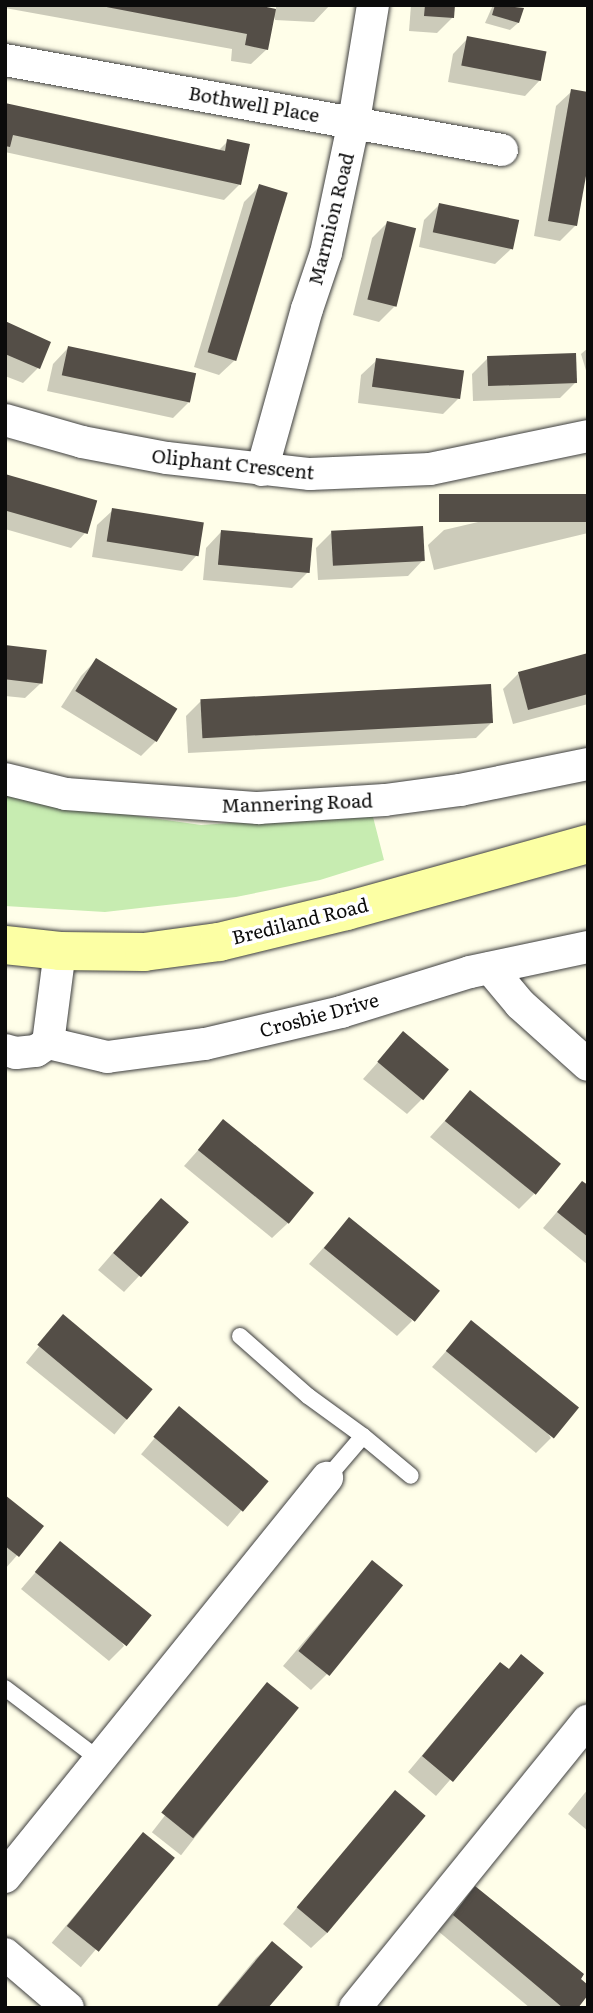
<!DOCTYPE html>
<style>
body{margin:0}
#map{position:relative;width:593px;height:2013px;overflow:hidden;background:#fffee9;font-family:Literata,serif}
div>[style]{position:absolute}
.green>*{inset:0;background:#c7ecb1}
.shadow>*{inset:0;background:#0003;transform-origin:0 0}
.building>*{inset:0;background:#544e47;transform-origin:0 0}
.roads{filter:drop-shadow(0 0 2px #3e3e3e) drop-shadow(0 0 2px #3e3e3e)}
.lane>*{height:16px;margin:-8px;padding:0 8px;transform-origin:8px;border-radius:8px;background:#fff}
.street>*{height:32px;margin:-16px;padding:0 16px;transform-origin:16px;border-radius:16px;background:#fff}
.secondary>*{height:38px;margin:-19px;padding:0 19px;transform-origin:19px;border-radius:19px;background:#fcffa4}
span{translate:-50% -50%;white-space:nowrap;text-align:center;line-height:1.15;-webkit-text-stroke:7px #fff;paint-order:stroke}
.street-label{font-size:19px;color:#0b0b0b}
.frame{position:absolute;inset:0;border:7px solid #0b0b0b;pointer-events:none}
</style>
<div id="map">
<div class="green">
<i style="clip-path:polygon(5px 791px,48px 803px,201px 825px,372px 813px,384px 860px,320px 880px,236px 897px,105px 912px,5px 906px)"></i>
</div>
<div class="shadow">
<i style="clip-path:polygon(5px 5px,247px 5px,276px 10px,276px 5px,330px 5px,314px 22px,275px 20px,273px 12px,267px 49px,251px 64px,231px 61px,232px 49px,5px 8px)"></i>
<i style="clip-path:polygon(411px 5px,454px 5px,453px 17px,437px 33px,409px 31px)"></i>
<i style="clip-path:polygon(493px 5px,522px 9px,518px 23px,510px 30px,485px 23px)"></i>
<i style="clip-path:polygon(468px 38px,540px 80px,525px 96px,448px 82px,453px 54px)"></i>
<i style="clip-path:polygon(572px 91px,576px 225px,560px 241px,534px 236px,556px 106px)"></i>
<i style="clip-path:polygon(5px 105px,218px 151px,228px 141px,240px 184px,224px 200px,5px 152px)"></i>
<i style="clip-path:polygon(260px 186px,235px 360px,219px 375px,194px 367px,244px 202px)"></i>
<i style="clip-path:polygon(440px 204px,511px 249px,495px 264px,419px 247px,424px 220px)"></i>
<i style="clip-path:polygon(387px 223px,395px 306px,379px 322px,353px 315px,372px 238px)"></i>
<i style="clip-path:polygon(5px 323px,38px 368px,23px 383px,5px 376px)"></i>
<i style="clip-path:polygon(68px 348px,189px 402px,173px 418px,47px 391px,53px 364px)"></i>
<i style="clip-path:polygon(588px 348px,588px 377px,581px 354px)"></i>
<i style="clip-path:polygon(488px 358px,575px 383px,560px 398px,473px 401px,472px 374px)"></i>
<i style="clip-path:polygon(377px 360px,458px 399px,443px 414px,358px 403px,361px 375px)"></i>
<i style="clip-path:polygon(5px 475px,86px 532px,71px 548px,5px 529px)"></i>
<i style="clip-path:polygon(588px 496px,588px 533px,434px 570px,428px 545px,444px 530px)"></i>
<i style="clip-path:polygon(113px 510px,197px 555px,182px 571px,92px 557px,97px 525px)"></i>
<i style="clip-path:polygon(221px 532px,308px 572px,292px 588px,203px 580px,206px 548px)"></i>
<i style="clip-path:polygon(332px 532px,423px 560px,408px 576px,318px 580px,316px 548px)"></i>
<i style="clip-path:polygon(5px 646px,41px 683px,25px 698px,5px 696px)"></i>
<i style="clip-path:polygon(588px 655px,588px 704px,513px 724px,503px 689px,519px 673px)"></i>
<i style="clip-path:polygon(96px 660px,156px 741px,141px 756px,61px 707px,81px 676px)"></i>
<i style="clip-path:polygon(201px 701px,492px 722px,476px 738px,188px 753px,186px 716px)"></i>
<i style="clip-path:polygon(403px 1034px,422px 1099px,407px 1114px,363px 1079px)"></i>
<i style="clip-path:polygon(470px 1093px,534px 1194px,519px 1209px,430px 1137px)"></i>
<i style="clip-path:polygon(224px 1121px,288px 1223px,272px 1238px,184px 1166px)"></i>
<i style="clip-path:polygon(582px 1183px,588px 1188px,588px 1265px,543px 1228px)"></i>
<i style="clip-path:polygon(146px 1215px,139px 1276px,124px 1292px,98px 1270px)"></i>
<i style="clip-path:polygon(349px 1219px,412px 1321px,397px 1336px,309px 1264px)"></i>
<i style="left:63px;top:1317px;width:114px;height:59px;rotate:39deg"></i>
<i style="clip-path:polygon(472px 1322px,551px 1438px,536px 1453px,432px 1367px)"></i>
<i style="left:179px;top:1409px;width:113px;height:59px;rotate:40deg"></i>
<i style="clip-path:polygon(5px 1497px,42px 1527px,5px 1569px)"></i>
<i style="clip-path:polygon(60px 1544px,124px 1646px,109px 1661px,21px 1589px)"></i>
<i style="clip-path:polygon(372px 1562px,327px 1674px,311px 1690px,283px 1666px)"></i>
<i style="clip-path:polygon(521px 1656px,542px 1674px,436px 1796px,408px 1772px,485px 1680px,500px 1664px,507px 1670px)"></i>
<i style="left:267px;top:1685px;width:37px;height:187px;rotate:38deg"></i>
<i style="clip-path:polygon(588px 1789px,588px 1831px,568px 1814px)"></i>
<i style="clip-path:polygon(395px 1793px,327px 1933px,311px 1948px,283px 1924px)"></i>
<i style="left:143px;top:1834px;width:38px;height:142px;rotate:40deg"></i>
<i style="clip-path:polygon(475px 1889px,578px 1979px,575px 2008px,530px 2008px,438px 1931px)"></i>
<i style="clip-path:polygon(272px 1943px,266px 2008px,215px 2008px,256px 1958px)"></i>
</div>
<div class="building">
<i style="clip-path:polygon(96px 5px,257px 5px,276px 9px,268px 50px,245px 45px,247px 34px)"></i>
<i style="clip-path:polygon(425px 5px,455px 5px,454px 18px,424px 16px)"></i>
<i style="clip-path:polygon(495px 5px,524px 8px,519px 23px,492px 15px)"></i>
<i style="left:467px;top:36px;width:81px;height:30px;rotate:11deg"></i>
<i style="clip-path:polygon(571px 89px,588px 92px,588px 165px,577px 226px,548px 221px)"></i>
<i style="clip-path:polygon(5px 103px,225px 151px,227px 139px,250px 144px,241px 185px,13px 135px,10px 147px,5px 146px)"></i>
<i style="left:259px;top:184px;width:30px;height:176px;rotate:17deg"></i>
<i style="left:439px;top:203px;width:82px;height:30px;rotate:12deg"></i>
<i style="left:387px;top:221px;width:30px;height:81px;rotate:14deg"></i>
<i style="clip-path:polygon(5px 321px,51px 342px,40px 369px,5px 354px)"></i>
<i style="left:68px;top:346px;width:131px;height:30px;rotate:12deg"></i>
<i style="left:576px;top:353px;width:30px;height:89px;rotate:88deg"></i>
<i style="left:376px;top:358px;width:89px;height:29px;rotate:8deg"></i>
<i style="left:5px;top:474px;width:96px;height:35px;rotate:16deg"></i>
<i style="left:588px;top:494px;width:28px;height:149px;rotate:90deg"></i>
<i style="left:112px;top:508px;width:93px;height:34px;rotate:9deg"></i>
<i style="left:423px;top:526px;width:35px;height:92px;rotate:87deg"></i>
<i style="left:221px;top:530px;width:92px;height:35px;rotate:5deg"></i>
<i style="left:5px;top:645px;width:42px;height:34px;rotate:7deg"></i>
<i style="clip-path:polygon(588px 653px,588px 694px,528px 710px,518px 672px)"></i>
<i style="left:96px;top:658px;width:96px;height:39px;rotate:32deg"></i>
<i style="left:491px;top:684px;width:39px;height:291px;rotate:87deg"></i>
<i style="left:403px;top:1031px;width:60px;height:40px;rotate:40deg"></i>
<i style="left:470px;top:1090px;width:117px;height:40px;rotate:39deg"></i>
<i style="left:223px;top:1119px;width:117px;height:40px;rotate:39deg"></i>
<i style="clip-path:polygon(582px 1181px,588px 1185px,588px 1237px,557px 1212px)"></i>
<i style="left:161px;top:1198px;width:37px;height:73px;rotate:41deg"></i>
<i style="left:349px;top:1217px;width:117px;height:40px;rotate:39deg"></i>
<i style="left:63px;top:1314px;width:117px;height:40px;rotate:40deg"></i>
<i style="left:471px;top:1320px;width:139px;height:40px;rotate:39deg"></i>
<i style="left:179px;top:1406px;width:117px;height:40px;rotate:40deg"></i>
<i style="clip-path:polygon(5px 1495px,44px 1526px,19px 1557px,5px 1546px)"></i>
<i style="left:60px;top:1541px;width:118px;height:40px;rotate:39deg"></i>
<i style="left:372px;top:1560px;width:40px;height:117px;rotate:39deg"></i>
<i style="clip-path:polygon(521px 1654px,544px 1673px,453px 1782px,422px 1756px,500px 1662px,509px 1669px)"></i>
<i style="left:267px;top:1682px;width:41px;height:168px;rotate:39deg"></i>
<i style="left:395px;top:1790px;width:40px;height:153px;rotate:40deg"></i>
<i style="left:143px;top:1832px;width:41px;height:121px;rotate:39deg"></i>
<i style="clip-path:polygon(475px 1886px,584px 1974px,581px 1979px,588px 1985px,588px 1995px,578px 2008px,563px 2008px,453px 1915px)"></i>
<i style="clip-path:polygon(272px 1941px,303px 1967px,268px 2008px,216px 2008px)"></i>
</div>
<div class="roads">
<div class="lane">
<i style="left:240px;top:1336px;width:91px;rotate:41.4deg"></i>
<i style="left:308px;top:1396px;width:68px;rotate:36deg"></i>
<i style="left:363px;top:1436px;width:55px;rotate:130.6deg"></i>
<i style="left:363px;top:1436px;width:62px;rotate:39.8deg"></i>
<i style="left:5px;top:1688px;width:119px;rotate:37.2deg"></i>
</div>
<div class="street">
<i style="left:5px;top:60px;width:505px;rotate:10.26deg"></i>
<i style="left:5px;top:420px;width:80px;rotate:15.9deg"></i>
<i style="left:82px;top:442px;width:86px;rotate:10.7deg"></i>
<i style="left:167px;top:458px;width:144px;rotate:6.4deg"></i>
<i style="left:310px;top:474px;width:120px;rotate:-2.4deg"></i>
<i style="left:430px;top:469px;width:161px;rotate:-11.8deg"></i>
<i style="left:262px;top:470px;width:167px;rotate:-74.4deg"></i>
<i style="left:307px;top:309px;width:59px;rotate:-71.3deg"></i>
<i style="left:326px;top:253px;width:135px;rotate:-78deg"></i>
<i style="left:354px;top:121px;width:118px;rotate:-80.7deg"></i>
<i style="left:5px;top:779px;width:63px;rotate:13.8deg"></i>
<i style="left:66px;top:794px;width:193px;rotate:4.2deg"></i>
<i style="left:258px;top:808px;width:127px;rotate:-3.6deg"></i>
<i style="left:385px;top:800px;width:76px;rotate:-7.6deg"></i>
<i style="left:460px;top:790px;width:131px;rotate:-11.5deg"></i>
<i style="left:490px;top:968px;width:47px;rotate:50.2deg"></i>
<i style="left:520px;top:1004px;width:91px;rotate:41.9deg"></i>
<i style="left:48px;top:1043px;width:61px;rotate:13.3deg"></i>
<i style="left:107px;top:1057px;width:99px;rotate:-7.6deg"></i>
<i style="left:205px;top:1044px;width:140px;rotate:-13.2deg"></i>
<i style="left:341px;top:1012px;width:135px;rotate:-17.2deg"></i>
<i style="left:470px;top:972px;width:121px;rotate:-12deg"></i>
<i style="left:5px;top:1050px;width:11px;rotate:15deg"></i>
<i style="left:16px;top:1053px;width:20px;rotate:-6deg"></i>
<i style="left:36px;top:1051px;width:14px;rotate:-34deg"></i>
<i style="left:48px;top:1043px;width:93px;rotate:-82.6deg"></i>
<i style="left:5px;top:1877px;width:513px;rotate:-51.1deg"></i>
<i style="left:5px;top:1954px;width:83px;rotate:40.6deg"></i>
<i style="left:355px;top:2008px;width:370px;rotate:-51deg"></i>
</div>
<div class="secondary">
<i style="left:5px;top:945px;width:55px;rotate:6.2deg"></i>
<i style="left:60px;top:951px;width:84px;rotate:0.7deg"></i>
<i style="left:144px;top:952px;width:76px;rotate:-7.6deg"></i>
<i style="left:219px;top:942px;width:131px;rotate:-13.7deg"></i>
<i style="left:346px;top:911px;width:251px;rotate:-15.5deg"></i>
</div>
</div>
<div class="street-label">
<span style="left:254px;top:104px;rotate:10deg">Bothwell Place</span>
<span style="left:331px;top:219px;rotate:-76deg">Marmion Road</span>
<span style="left:233px;top:464px;rotate:6deg">Oliphant Crescent</span>
<span style="left:297px;top:803px;rotate:-2deg">Mannering Road</span>
<span style="left:300px;top:921px;rotate:-14deg">Brediland Road</span>
<span style="left:319px;top:1015px;rotate:-15deg">Crosbie Drive</span>
</div>
<div class="frame"></div>
</div>
